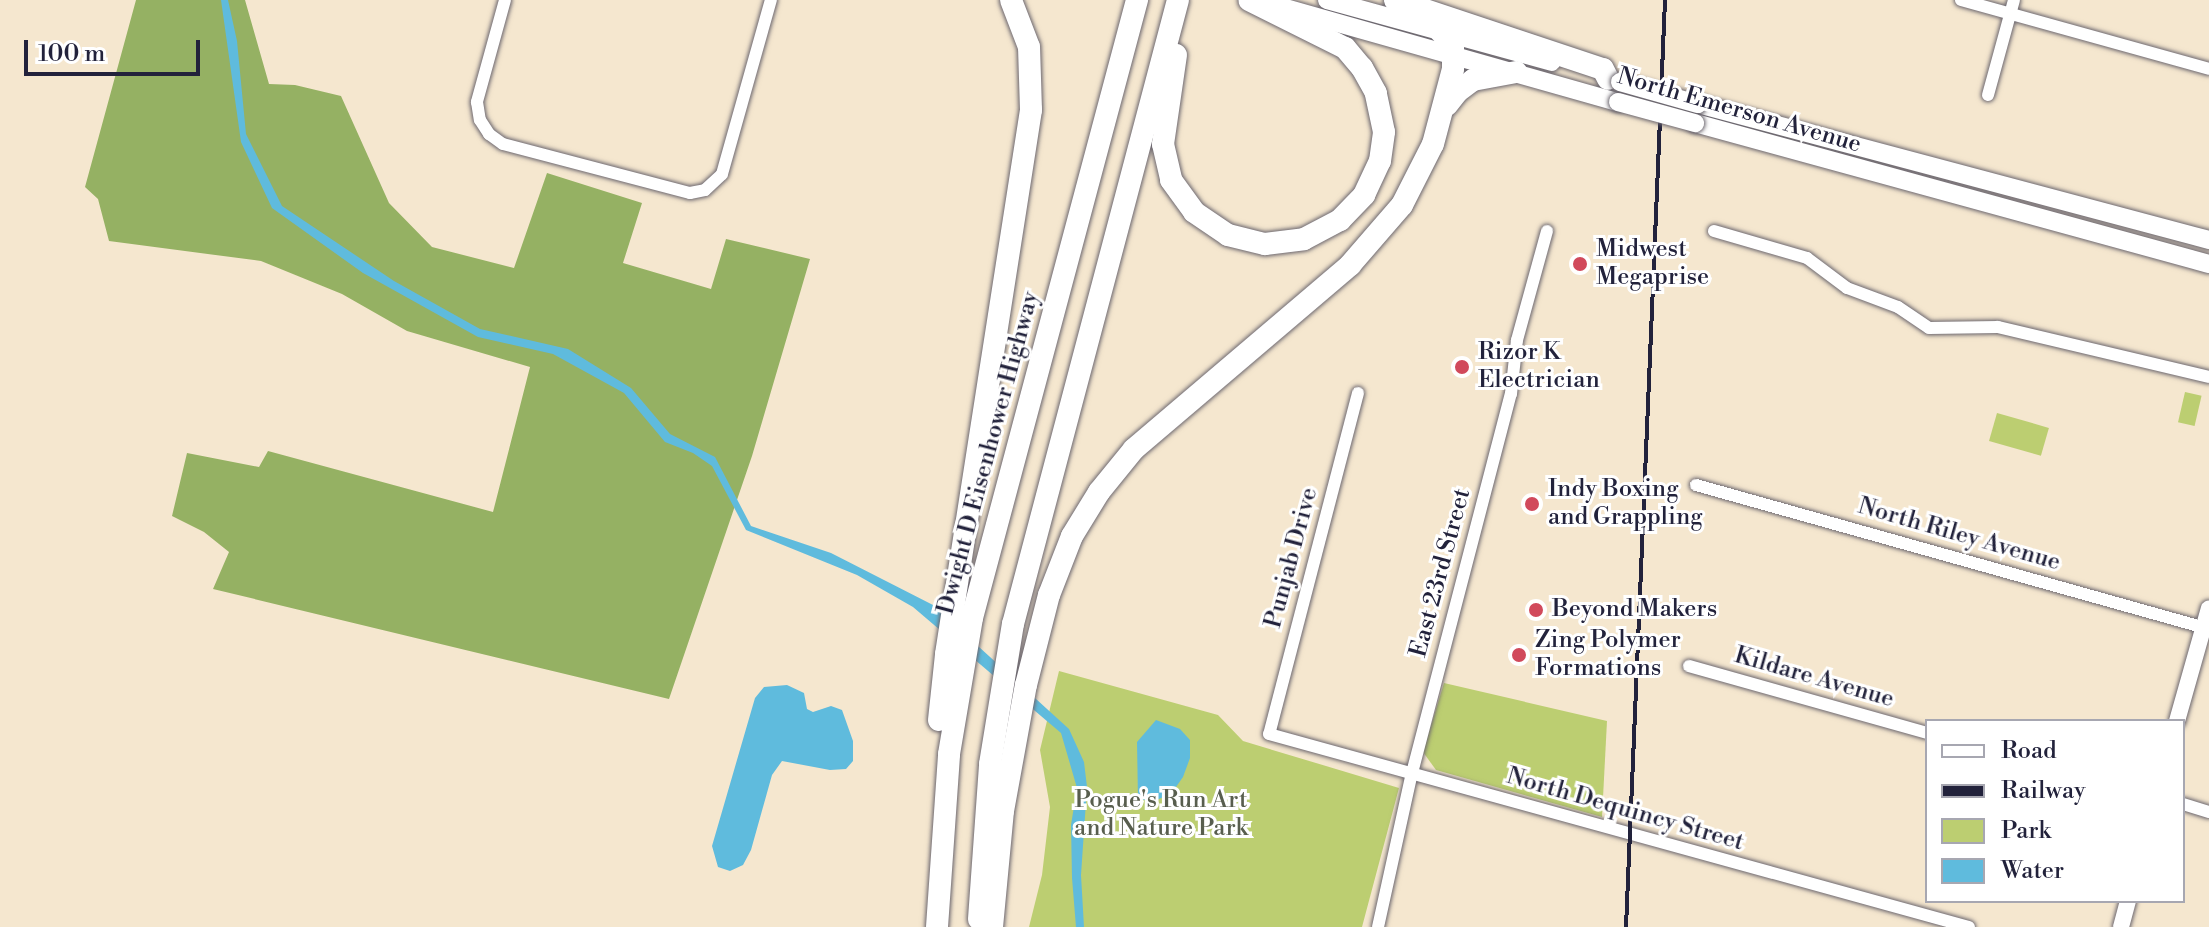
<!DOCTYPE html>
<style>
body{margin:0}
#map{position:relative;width:2209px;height:927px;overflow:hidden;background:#f5e7cf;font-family:"Libre Bodoni",serif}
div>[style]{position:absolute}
.green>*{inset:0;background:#bcce71;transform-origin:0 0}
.forest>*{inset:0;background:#95b163}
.water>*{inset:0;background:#5fbbdd}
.roads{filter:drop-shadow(0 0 2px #6c676f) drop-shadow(0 0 2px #6c676f)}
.minor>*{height:12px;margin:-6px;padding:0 6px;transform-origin:6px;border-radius:6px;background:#fff}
.secondary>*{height:16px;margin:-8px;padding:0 8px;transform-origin:8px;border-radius:8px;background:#fff}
.primary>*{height:18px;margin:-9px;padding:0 9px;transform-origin:9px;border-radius:9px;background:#fff}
.motorway>*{height:22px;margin:-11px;padding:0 11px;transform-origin:11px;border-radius:11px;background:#fff}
.rail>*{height:4px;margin:-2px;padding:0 2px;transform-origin:2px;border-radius:2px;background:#22223b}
.bridges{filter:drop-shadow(0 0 2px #6c676f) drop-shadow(0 0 2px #6c676f)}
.primary-bridge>*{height:18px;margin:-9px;padding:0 9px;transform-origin:9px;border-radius:9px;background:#fff}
.dots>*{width:22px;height:22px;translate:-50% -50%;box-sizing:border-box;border:4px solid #fff;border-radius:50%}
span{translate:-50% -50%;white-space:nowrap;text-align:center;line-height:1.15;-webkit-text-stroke:6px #fff;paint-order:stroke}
.street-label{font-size:24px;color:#22223b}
.poi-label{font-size:24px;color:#22223b}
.left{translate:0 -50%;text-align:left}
.park-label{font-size:24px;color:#585e4e}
.legend{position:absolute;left:1925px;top:719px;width:260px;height:184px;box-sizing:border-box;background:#fff;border:2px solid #a7a7b1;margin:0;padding:10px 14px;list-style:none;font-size:24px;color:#22223b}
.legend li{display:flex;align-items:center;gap:16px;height:40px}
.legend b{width:40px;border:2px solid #a7a7b1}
.scale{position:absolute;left:24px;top:40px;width:176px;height:36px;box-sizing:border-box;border:4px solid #22223b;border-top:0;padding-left:10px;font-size:24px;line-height:28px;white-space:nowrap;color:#22223b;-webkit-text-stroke:6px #fff;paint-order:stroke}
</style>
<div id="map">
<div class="green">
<i style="left:2185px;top:392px;width:17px;height:31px;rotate:13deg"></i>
<i style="left:1997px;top:413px;width:54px;height:29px;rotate:16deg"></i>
<i style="clip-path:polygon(1059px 671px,1218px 715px,1243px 741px,1399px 788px,1362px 927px,1029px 927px,1042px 875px,1050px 807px,1040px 750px)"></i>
<i style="clip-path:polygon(1444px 683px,1607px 721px,1602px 817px,1436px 770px,1423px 752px)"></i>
</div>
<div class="forest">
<i style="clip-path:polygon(136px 0,245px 0,269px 84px,295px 85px,341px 96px,389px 203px,432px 247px,514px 268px,547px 173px,642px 203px,623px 263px,711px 289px,726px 239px,810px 259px,752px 456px,669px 699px,213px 589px,229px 552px,204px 532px,172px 516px,187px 453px,259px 467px,268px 451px,493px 512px,530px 367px,407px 331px,342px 294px,261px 261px,109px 241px,98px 199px,85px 187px)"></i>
</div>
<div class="water">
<i style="clip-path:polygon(221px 0,228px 0,237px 41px,246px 134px,282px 206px,394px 281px,480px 329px,568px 349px,631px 388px,670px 434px,715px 457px,751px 526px,831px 553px,933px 605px,1069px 729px,1084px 762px,1087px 787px,1081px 875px,1084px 927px,1076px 927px,1072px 878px,1071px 825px,1077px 788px,1061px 733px,913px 607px,857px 575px,746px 530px,712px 466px,693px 453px,665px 442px,624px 393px,553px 354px,478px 337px,363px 273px,272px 208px,241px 142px)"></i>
<i style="clip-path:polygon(787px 685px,804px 693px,807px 709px,813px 712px,831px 706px,842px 710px,853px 741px,853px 761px,846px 769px,830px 770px,782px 761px,772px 775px,751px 850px,743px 865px,730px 871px,718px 867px,712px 846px,755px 698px,764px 687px)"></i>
<i style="clip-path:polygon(1156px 720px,1180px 729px,1190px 740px,1190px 758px,1183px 777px,1171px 794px,1154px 801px,1138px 799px,1137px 742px)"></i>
</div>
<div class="roads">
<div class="minor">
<i style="left:505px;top:0;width:106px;rotate:105.4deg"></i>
<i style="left:477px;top:102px;width:18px;rotate:81deg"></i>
<i style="left:480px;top:120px;width:17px;rotate:57deg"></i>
<i style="left:489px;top:134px;width:17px;rotate:36deg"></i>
<i style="left:503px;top:144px;width:193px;rotate:14.7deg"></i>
<i style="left:690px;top:193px;width:15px;rotate:-11deg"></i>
<i style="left:705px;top:190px;width:23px;rotate:-43deg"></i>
<i style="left:722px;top:174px;width:181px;rotate:-74.3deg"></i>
<i style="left:1961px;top:0;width:257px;rotate:15.5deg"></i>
<i style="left:1988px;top:95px;width:98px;rotate:-74.7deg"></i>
<i style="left:1714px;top:231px;width:97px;rotate:16.2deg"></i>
<i style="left:1807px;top:258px;width:50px;rotate:36.9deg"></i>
<i style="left:1847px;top:288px;width:54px;rotate:20.4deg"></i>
<i style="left:1898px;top:307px;width:37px;rotate:34deg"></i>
<i style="left:1929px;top:328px;width:69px;rotate:-0.8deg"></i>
<i style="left:1998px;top:327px;width:217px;rotate:13.3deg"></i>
<i style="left:1358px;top:393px;width:352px;rotate:104.6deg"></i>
<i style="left:1269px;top:734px;width:726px;rotate:15.41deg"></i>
<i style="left:1696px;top:485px;width:533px;rotate:15.68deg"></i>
<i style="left:1689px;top:666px;width:247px;rotate:15.7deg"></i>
<i style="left:2183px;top:804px;width:27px;rotate:17deg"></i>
<i style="left:1378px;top:927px;width:158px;rotate:-77.6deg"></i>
<i style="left:1412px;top:773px;width:392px;rotate:-75.4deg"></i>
<i style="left:1511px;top:394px;width:54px;rotate:-83.7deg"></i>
<i style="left:1517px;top:340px;width:113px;rotate:-74.6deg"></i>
</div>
<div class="secondary">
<i style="left:2177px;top:721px;width:117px;rotate:-74.2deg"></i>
<i style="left:2121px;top:927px;width:27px;rotate:-75deg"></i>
</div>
<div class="primary">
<i style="left:1327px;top:0;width:233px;rotate:15.4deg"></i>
<i style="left:1271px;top:4px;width:361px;rotate:15.8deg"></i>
<i style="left:1698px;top:104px;width:529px;rotate:14.9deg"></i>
<i style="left:1695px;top:123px;width:533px;rotate:15.34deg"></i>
</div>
<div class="motorway">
<i style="left:1395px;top:0;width:219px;rotate:18.4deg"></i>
<i style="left:1603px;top:69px;width:11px;rotate:63deg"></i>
<i style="left:1176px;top:55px;width:90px;rotate:98.3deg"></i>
<i style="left:1163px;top:144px;width:37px;rotate:77deg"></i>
<i style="left:1171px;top:180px;width:39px;rotate:54deg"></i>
<i style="left:1194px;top:212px;width:41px;rotate:34.1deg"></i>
<i style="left:1228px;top:235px;width:38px;rotate:14deg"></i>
<i style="left:1265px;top:244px;width:39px;rotate:-7deg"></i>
<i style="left:1304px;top:239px;width:41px;rotate:-27.8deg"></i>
<i style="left:1340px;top:220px;width:35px;rotate:-46deg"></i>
<i style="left:1364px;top:195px;width:38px;rotate:-65deg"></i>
<i style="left:1380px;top:161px;width:29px;rotate:-82deg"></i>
<i style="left:1384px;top:132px;width:40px;rotate:-102deg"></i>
<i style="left:1376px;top:93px;width:29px;rotate:-119deg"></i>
<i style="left:1362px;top:68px;width:26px;rotate:-130deg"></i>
<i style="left:1345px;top:48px;width:107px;rotate:-153.4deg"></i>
<i style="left:1447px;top:105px;width:16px;rotate:-52deg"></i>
<i style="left:1457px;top:92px;width:20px;rotate:-37deg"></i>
<i style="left:1473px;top:80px;width:44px;rotate:-10.5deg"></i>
<i style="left:939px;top:720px;width:66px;rotate:-83.9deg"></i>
<i style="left:946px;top:654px;width:551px;rotate:-81.12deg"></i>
<i style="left:1031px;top:110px;width:63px;rotate:-91.8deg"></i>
<i style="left:1029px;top:47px;width:50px;rotate:-111deg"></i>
<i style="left:979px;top:919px;width:155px;rotate:-85.9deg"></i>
<i style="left:990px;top:764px;width:142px;rotate:-80.7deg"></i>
<i style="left:1013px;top:624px;width:645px;rotate:-75.19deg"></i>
<i style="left:937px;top:927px;width:173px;rotate:-86deg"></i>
<i style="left:949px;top:754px;width:138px;rotate:-80.4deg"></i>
<i style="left:972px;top:618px;width:640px;rotate:-75.05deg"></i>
<i style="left:992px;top:927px;width:117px;rotate:-84.6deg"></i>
<i style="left:1003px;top:811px;width:128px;rotate:-79.7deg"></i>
<i style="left:1026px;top:685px;width:93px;rotate:-75.7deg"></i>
<i style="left:1049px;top:595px;width:63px;rotate:-68.7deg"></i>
<i style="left:1072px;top:536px;width:52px;rotate:-58.5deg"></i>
<i style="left:1099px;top:492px;width:55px;rotate:-50.9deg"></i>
<i style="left:1134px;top:449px;width:284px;rotate:-40.4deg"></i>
<i style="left:1350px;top:265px;width:79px;rotate:-49.1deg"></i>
<i style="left:1402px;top:205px;width:68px;rotate:-63.1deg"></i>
<i style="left:1433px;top:144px;width:78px;rotate:-75.1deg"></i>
<i style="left:1453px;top:69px;width:24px;rotate:-90deg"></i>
<i style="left:1453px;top:45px;width:19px;rotate:-133deg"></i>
</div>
</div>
<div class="rail">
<i style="left:1626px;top:927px;width:928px;rotate:-87.59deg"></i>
</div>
<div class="bridges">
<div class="primary-bridge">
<i style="left:1620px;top:82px;width:81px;rotate:15.8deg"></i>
<i style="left:1618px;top:102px;width:80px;rotate:15.3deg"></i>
</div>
</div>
<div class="dots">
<i style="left:1580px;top:264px;background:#d1495b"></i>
<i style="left:1462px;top:367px;background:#d1495b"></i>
<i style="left:1532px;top:504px;background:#d1495b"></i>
<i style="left:1536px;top:610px;background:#d1495b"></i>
<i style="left:1519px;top:655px;background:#d1495b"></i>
</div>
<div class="street-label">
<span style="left:1739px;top:111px;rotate:16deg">North Emerson Avenue</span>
<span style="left:989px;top:453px;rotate:-75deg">Dwight D Eisenhower Highway</span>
<span style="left:1959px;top:535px;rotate:16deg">North Riley Avenue</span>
<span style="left:1292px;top:558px;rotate:-75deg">Punjab Drive</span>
<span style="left:1441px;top:573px;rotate:-75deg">East 23rd Street</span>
<span style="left:1814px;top:678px;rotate:16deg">Kildare Avenue</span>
<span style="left:1625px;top:810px;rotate:16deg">North Dequincy Street</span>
</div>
<div class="poi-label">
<span class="left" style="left:1596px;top:264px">Midwest<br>Megaprise</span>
<span class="left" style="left:1478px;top:367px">Rizor K<br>Electrician</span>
<span class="left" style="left:1548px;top:504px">Indy Boxing<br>and Grappling</span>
<span class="left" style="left:1552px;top:610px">Beyond Makers</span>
<span class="left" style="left:1535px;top:655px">Zing Polymer<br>Formations</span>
</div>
<div class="park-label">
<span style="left:1161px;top:815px">Pogue's Run Art<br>and Nature Park</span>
</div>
<ul class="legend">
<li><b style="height:10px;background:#fff"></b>Road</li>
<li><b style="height:10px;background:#22223b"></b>Railway</li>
<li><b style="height:22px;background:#bcce71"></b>Park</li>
<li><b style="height:22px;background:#5fbbdd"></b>Water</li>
</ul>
<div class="scale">100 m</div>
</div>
